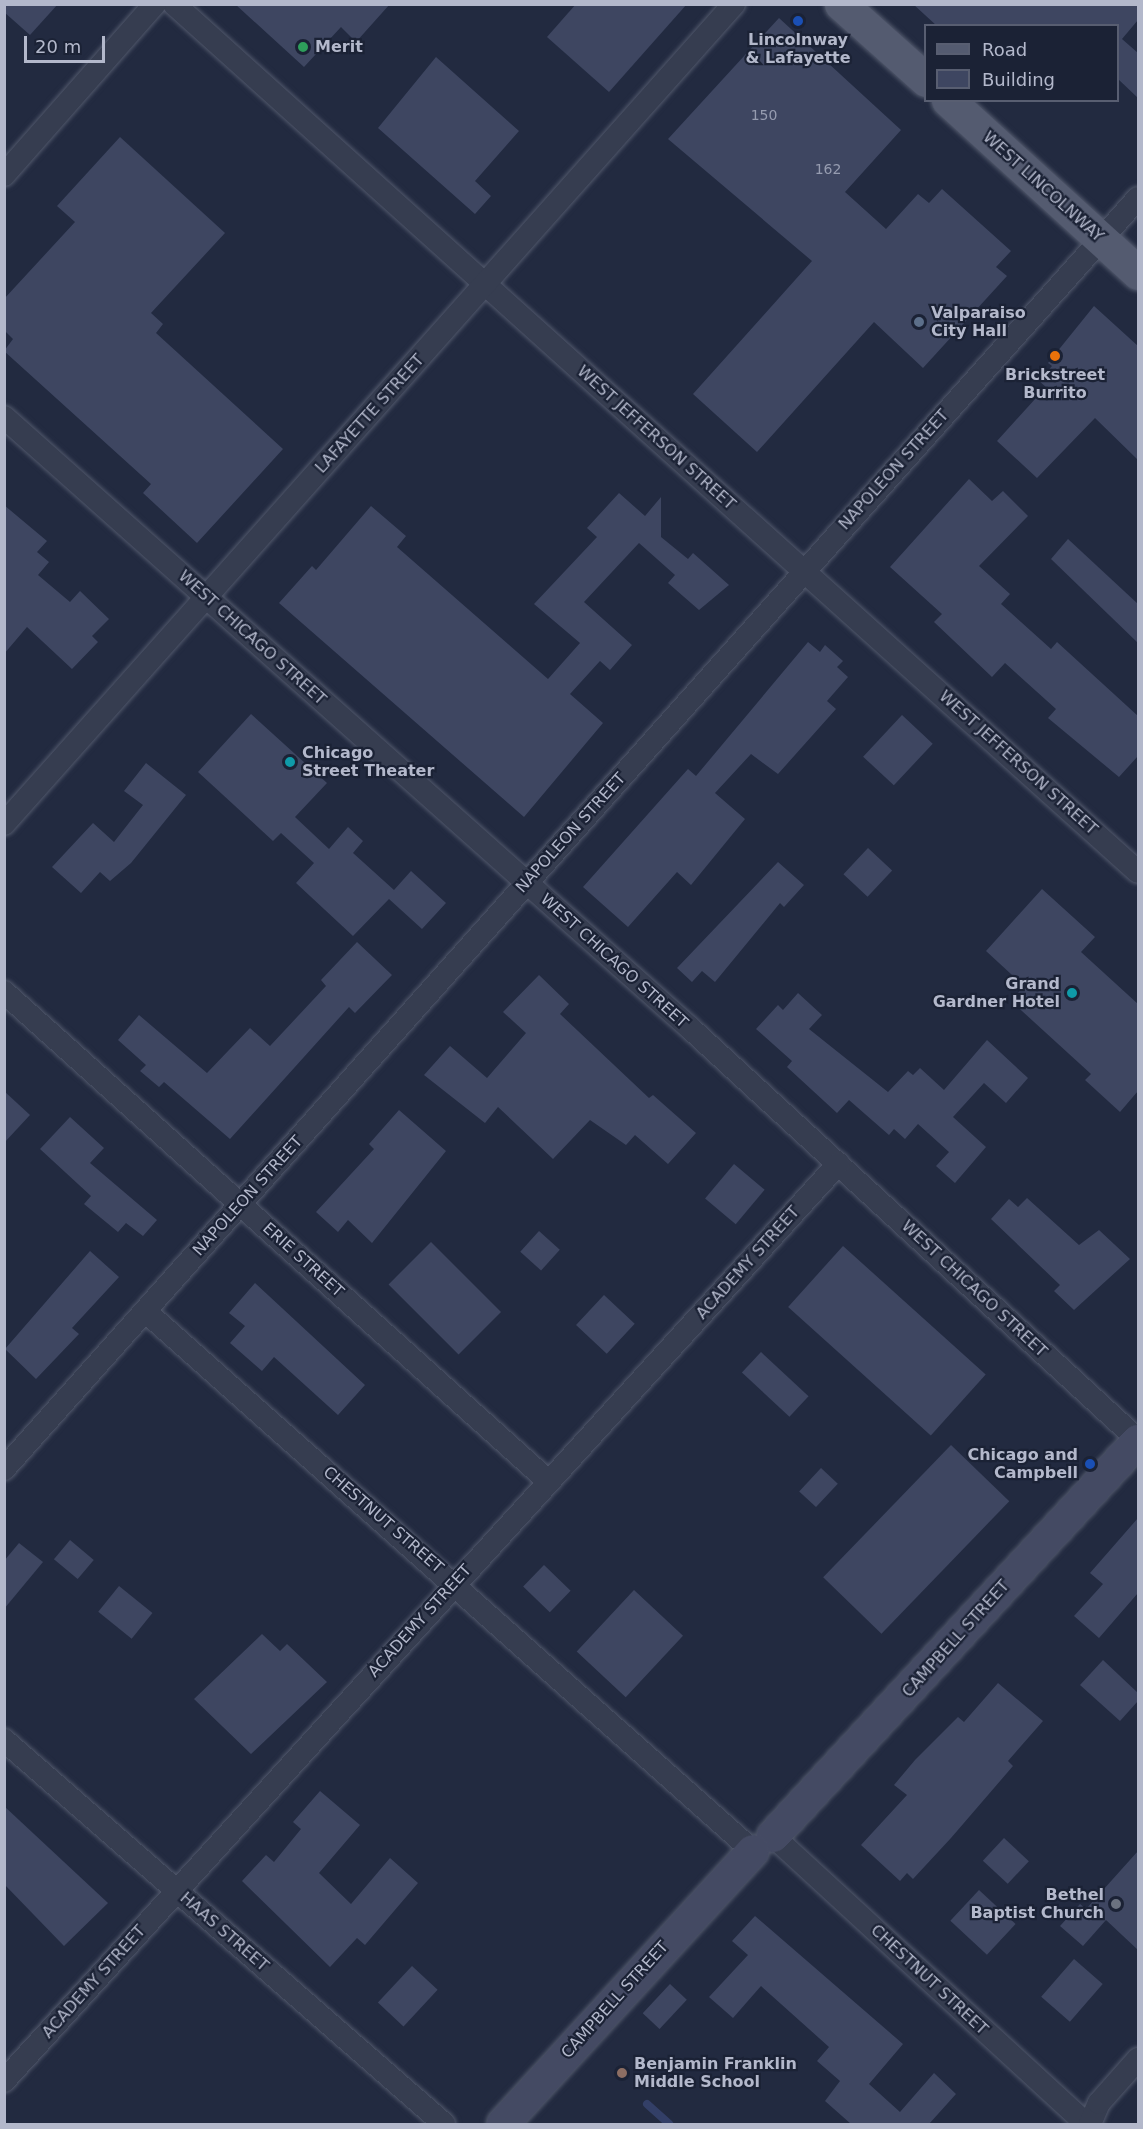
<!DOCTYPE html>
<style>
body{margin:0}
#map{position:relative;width:1143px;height:2129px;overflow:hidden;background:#222a40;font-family:"DejaVu Sans",sans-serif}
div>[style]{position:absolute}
.stream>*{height:8px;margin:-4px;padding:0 4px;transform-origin:4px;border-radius:4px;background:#333f67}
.building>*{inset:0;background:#3e4661;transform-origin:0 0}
.roads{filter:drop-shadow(0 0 2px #51586b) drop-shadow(0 0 2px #51586b)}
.minor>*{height:22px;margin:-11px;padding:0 11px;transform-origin:11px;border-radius:11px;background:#363d50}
.secondary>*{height:32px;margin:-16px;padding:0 16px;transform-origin:16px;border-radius:16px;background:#444a63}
.primary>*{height:33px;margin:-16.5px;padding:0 16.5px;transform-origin:16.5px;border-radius:16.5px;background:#545b70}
.dots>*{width:16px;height:16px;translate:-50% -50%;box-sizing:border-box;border:3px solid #1b2235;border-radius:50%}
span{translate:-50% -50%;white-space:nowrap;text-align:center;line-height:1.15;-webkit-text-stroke:4.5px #1b2235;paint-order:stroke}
.number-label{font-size:14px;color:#969cb0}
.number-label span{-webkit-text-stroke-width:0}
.poi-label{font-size:16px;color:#b3b8cb;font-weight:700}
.left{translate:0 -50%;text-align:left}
.right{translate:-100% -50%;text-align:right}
.street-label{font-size:16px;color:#b3b8cb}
.frame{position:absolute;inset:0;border:6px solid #b3b8cb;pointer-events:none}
.legend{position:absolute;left:924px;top:24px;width:195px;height:78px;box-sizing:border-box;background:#1b2235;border:2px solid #585e71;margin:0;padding:8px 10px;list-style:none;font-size:18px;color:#b3b8cb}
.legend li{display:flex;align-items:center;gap:12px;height:30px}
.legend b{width:30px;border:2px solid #585e71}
.scale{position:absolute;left:24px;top:36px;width:81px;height:27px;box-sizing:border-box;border:3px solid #b3b8cb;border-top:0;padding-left:8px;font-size:18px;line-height:21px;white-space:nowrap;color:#b3b8cb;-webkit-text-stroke:4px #1b2235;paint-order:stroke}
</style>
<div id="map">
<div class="stream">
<i style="left:647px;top:2104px;width:30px;rotate:42deg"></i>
</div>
<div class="building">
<i style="clip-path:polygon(4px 4px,58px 4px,30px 35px,4px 12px)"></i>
<i style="clip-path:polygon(235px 4px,390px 4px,356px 42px,341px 27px,304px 67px)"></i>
<i style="clip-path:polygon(576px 4px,687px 4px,609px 92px,547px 37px)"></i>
<i style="clip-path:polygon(913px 4px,1138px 4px,1138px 20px,1122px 39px,1138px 53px,1138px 98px,1118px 79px,1118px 26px,937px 26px)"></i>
<i style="clip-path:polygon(779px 18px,901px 130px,845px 192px,886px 229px,918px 194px,929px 203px,942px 189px,1011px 251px,996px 267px,1007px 276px,923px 368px,874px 322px,757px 452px,693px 394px,812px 261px,668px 139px)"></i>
<i style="clip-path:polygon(436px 57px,519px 131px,475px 181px,491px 196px,475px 214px,378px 128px)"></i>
<i style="clip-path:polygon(120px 137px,225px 233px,151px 313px,163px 324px,156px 333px,283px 449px,197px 543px,143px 493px,151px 484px,4px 351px,13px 339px,4px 330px,4px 299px,75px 222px,57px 206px)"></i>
<i style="clip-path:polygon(1094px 306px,1138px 346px,1138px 460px,1095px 418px,1037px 478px,997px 441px,1046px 387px,1039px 381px,1052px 366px,1048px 363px)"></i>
<i style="clip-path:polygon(969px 479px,992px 501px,1003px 491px,1028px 516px,979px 566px,1010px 594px,1001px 604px,1051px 649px,1057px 642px,1138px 716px,1138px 756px,1119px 777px,1048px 718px,1056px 709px,1005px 663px,992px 677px,934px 622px,942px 614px,890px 567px)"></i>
<i style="clip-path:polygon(619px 493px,645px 516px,661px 497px,661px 537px,688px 559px,693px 553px,729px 585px,699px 610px,668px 583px,675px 575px,639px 543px,584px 602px,632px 645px,610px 670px,600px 661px,570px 694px,603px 723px,524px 817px,279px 603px,312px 566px,316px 570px,371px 506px,406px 536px,397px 547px,548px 679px,580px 643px,534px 604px,597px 537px,587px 528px)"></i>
<i style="clip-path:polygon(4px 505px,47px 541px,37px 552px,49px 562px,38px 575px,70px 602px,80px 591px,109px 619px,92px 636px,98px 642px,72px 669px,27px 627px,4px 654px)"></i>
<i style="clip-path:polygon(1068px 539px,1138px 604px,1138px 643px,1051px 559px)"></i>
<i style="clip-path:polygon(808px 642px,820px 652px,825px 645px,843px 661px,837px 667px,848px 677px,827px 701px,836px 709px,778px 774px,751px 754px,715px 793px,745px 819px,691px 885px,677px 872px,628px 927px,583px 887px,688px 769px,696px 776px)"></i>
<i style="clip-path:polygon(251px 714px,327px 783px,295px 817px,329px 849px,348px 827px,363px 841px,353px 853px,394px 890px,411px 871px,446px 903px,422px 929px,389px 899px,353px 936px,296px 883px,314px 863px,281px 833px,273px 841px,198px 772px)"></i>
<i style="left:902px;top:715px;width:42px;height:57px;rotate:43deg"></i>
<i style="clip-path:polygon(146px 763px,186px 795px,131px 863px,110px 881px,100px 872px,81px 893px,52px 867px,93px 823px,114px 842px,143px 805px,124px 791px)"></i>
<i style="left:868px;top:848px;width:33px;height:36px;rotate:43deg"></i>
<i style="clip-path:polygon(778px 862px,804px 885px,784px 907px,780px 903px,715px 982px,702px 971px,692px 982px,677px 968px)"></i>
<i style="clip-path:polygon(1042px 889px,1095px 937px,1081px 952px,1138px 1004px,1138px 1091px,1120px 1112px,1085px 1080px,1091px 1074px,1011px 1001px,1024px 986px,986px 951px)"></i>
<i style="clip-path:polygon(357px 942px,392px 975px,355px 1013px,349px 1007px,230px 1139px,164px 1082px,159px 1087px,140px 1071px,146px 1065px,118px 1040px,139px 1015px,207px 1073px,250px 1028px,270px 1046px,326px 986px,321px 980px)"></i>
<i style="clip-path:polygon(539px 975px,569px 1004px,560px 1014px,649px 1098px,653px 1095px,696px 1133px,668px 1164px,635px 1135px,626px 1145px,590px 1120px,553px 1159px,498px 1107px,485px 1123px,424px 1075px,450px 1046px,487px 1078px,526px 1033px,503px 1012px)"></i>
<i style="clip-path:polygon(798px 993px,822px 1015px,809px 1029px,888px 1092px,908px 1071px,913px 1075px,920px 1068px,944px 1090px,987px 1040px,1028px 1078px,1006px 1103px,984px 1083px,953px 1117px,986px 1147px,955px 1183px,936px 1166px,949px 1152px,918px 1124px,905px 1139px,894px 1129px,889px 1135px,849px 1100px,837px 1113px,787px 1067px,792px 1061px,756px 1029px,778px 1005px,783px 1010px)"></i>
<i style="clip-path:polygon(4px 1091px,30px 1115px,4px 1143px)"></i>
<i style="clip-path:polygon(399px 1110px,446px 1151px,372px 1243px,348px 1220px,338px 1232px,316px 1212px,374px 1149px,369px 1144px)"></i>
<i style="clip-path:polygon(70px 1117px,104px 1148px,90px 1163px,157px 1220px,143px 1236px,126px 1223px,118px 1232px,84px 1204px,91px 1196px,40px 1149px)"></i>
<i style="left:734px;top:1164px;width:40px;height:45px;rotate:40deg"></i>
<i style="clip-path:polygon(1027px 1198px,1079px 1245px,1099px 1230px,1130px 1259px,1074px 1310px,1054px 1291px,1060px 1285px,991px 1219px,1009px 1199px,1018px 1207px)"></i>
<i style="left:539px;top:1231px;width:28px;height:28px;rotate:42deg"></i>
<i style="left:431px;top:1242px;width:99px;height:60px;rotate:45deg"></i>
<i style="left:843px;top:1246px;width:192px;height:82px;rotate:42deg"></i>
<i style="clip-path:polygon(90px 1251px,119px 1277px,72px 1328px,79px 1334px,36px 1379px,5px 1349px)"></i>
<i style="clip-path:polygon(255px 1283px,365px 1385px,338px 1415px,274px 1357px,262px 1371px,230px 1343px,245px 1326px,229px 1313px)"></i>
<i style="left:604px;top:1295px;width:42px;height:41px;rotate:43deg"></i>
<i style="left:761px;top:1352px;width:65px;height:28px;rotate:43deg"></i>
<i style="left:951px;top:1445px;width:81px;height:184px;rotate:44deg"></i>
<i style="left:821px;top:1468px;width:23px;height:32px;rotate:43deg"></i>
<i style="clip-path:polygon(1138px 1518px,1138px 1593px,1099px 1638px,1074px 1616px,1103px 1584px,1090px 1573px)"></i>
<i style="left:70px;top:1540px;width:31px;height:25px;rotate:40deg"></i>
<i style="clip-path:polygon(19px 1543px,43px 1562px,4px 1609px,4px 1561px)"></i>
<i style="left:544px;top:1565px;width:37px;height:30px;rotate:44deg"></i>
<i style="left:119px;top:1586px;width:43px;height:33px;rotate:39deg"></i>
<i style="left:634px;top:1590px;width:67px;height:84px;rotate:43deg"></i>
<i style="clip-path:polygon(262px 1634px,280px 1651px,287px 1644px,327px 1682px,251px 1754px,194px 1699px)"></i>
<i style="clip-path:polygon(1103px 1660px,1138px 1693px,1138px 1701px,1120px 1721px,1080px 1685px)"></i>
<i style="clip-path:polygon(998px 1683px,1043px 1721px,1008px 1761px,1013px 1766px,951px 1838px,913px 1879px,907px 1873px,900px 1881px,861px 1845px,907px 1795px,894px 1785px,915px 1760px,958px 1717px,964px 1722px)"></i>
<i style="clip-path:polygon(320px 1791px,360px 1825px,319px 1873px,351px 1904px,390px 1858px,418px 1883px,365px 1945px,357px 1938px,330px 1967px,242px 1881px,266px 1855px,274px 1862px,301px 1829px,293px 1822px)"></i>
<i style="clip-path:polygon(4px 1806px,108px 1903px,64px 1946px,4px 1884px)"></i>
<i style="left:1004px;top:1838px;width:34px;height:31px;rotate:43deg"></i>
<i style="clip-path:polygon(1138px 1851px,1138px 1950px,1106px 1920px,1083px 1946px,1060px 1926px,1080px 1904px,1086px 1909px)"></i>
<i style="left:979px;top:1890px;width:50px;height:42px;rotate:43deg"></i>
<i style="clip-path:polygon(755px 1916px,903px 2044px,869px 2084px,900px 2112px,934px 2073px,956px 2094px,929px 2124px,851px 2124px,825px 2101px,840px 2081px,817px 2061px,829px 2047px,761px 1986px,733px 2018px,709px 1997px,748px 1955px,732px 1941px)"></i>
<i style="left:1074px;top:1959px;width:38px;height:50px;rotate:41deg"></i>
<i style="left:412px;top:1966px;width:35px;height:50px;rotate:43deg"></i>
<i style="left:670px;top:1984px;width:23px;height:40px;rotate:43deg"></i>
</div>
<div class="roads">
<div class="minor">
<i style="left:174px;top:4px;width:1297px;rotate:42deg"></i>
<i style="left:4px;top:175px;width:228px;rotate:-48.6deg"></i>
<i style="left:4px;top:417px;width:919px;rotate:41.69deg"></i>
<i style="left:690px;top:1028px;width:609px;rotate:42.6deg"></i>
<i style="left:4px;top:824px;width:1098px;rotate:-48.32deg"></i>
<i style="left:4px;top:992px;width:731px;rotate:41.95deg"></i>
<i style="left:145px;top:1311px;width:813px;rotate:41.61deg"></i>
<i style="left:4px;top:1469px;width:1703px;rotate:-48.26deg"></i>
<i style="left:4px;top:1740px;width:584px;rotate:41.11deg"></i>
<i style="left:773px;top:1836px;width:425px;rotate:42.6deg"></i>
<i style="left:4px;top:2081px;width:1240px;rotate:-47.71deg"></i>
<i style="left:1090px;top:2124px;width:23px;rotate:-67deg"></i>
<i style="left:1099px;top:2103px;width:59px;rotate:-48.4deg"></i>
</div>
<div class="secondary">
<i style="left:773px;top:1836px;width:538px;rotate:-47.26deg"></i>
<i style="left:503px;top:2124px;width:370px;rotate:-47.5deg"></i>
</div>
<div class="primary">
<i style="left:841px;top:4px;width:114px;rotate:41.8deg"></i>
<i style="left:948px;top:100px;width:257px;rotate:42.3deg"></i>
</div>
</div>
<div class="dots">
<i style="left:798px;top:21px;background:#1a4fb4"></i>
<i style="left:303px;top:47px;background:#2e9e5b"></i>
<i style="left:919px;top:322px;background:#5c6f8a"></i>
<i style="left:1055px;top:356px;background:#e8710a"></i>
<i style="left:290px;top:762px;background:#0f9aa8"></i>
<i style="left:1072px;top:993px;background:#0f9aa8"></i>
<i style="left:1090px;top:1464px;background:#1a4fb4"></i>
<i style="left:1116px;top:1904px;background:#6b7280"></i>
<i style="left:622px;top:2073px;background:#8d6e63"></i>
</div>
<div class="number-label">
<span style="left:764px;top:115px">150</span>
<span style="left:828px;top:169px">162</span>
</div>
<div class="poi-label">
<span style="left:798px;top:49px">Lincolnway<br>&amp; Lafayette</span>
<span class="left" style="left:315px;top:47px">Merit</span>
<span class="left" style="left:931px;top:322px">Valparaiso<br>City Hall</span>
<span style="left:1055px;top:384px">Brickstreet<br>Burrito</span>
<span class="left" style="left:302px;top:762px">Chicago<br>Street Theater</span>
<span class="right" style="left:1060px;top:993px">Grand<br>Gardner Hotel</span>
<span class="right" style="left:1078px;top:1464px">Chicago and<br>Campbell</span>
<span class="right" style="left:1104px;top:1904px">Bethel<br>Baptist Church</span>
<span class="left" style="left:634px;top:2073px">Benjamin Franklin<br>Middle School</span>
</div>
<div class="street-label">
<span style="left:1043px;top:187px;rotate:42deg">WEST LINCOLNWAY</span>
<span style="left:370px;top:414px;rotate:-48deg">LAFAYETTE STREET</span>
<span style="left:656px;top:438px;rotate:42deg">WEST JEFFERSON STREET</span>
<span style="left:894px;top:470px;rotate:-48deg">NAPOLEON STREET</span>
<span style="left:252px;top:638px;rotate:42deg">WEST CHICAGO STREET</span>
<span style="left:1018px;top:763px;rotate:42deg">WEST JEFFERSON STREET</span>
<span style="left:571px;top:833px;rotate:-48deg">NAPOLEON STREET</span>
<span style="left:614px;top:961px;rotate:42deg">WEST CHICAGO STREET</span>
<span style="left:248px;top:1196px;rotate:-48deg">NAPOLEON STREET</span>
<span style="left:303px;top:1260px;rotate:42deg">ERIE STREET</span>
<span style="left:748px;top:1263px;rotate:-48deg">ACADEMY STREET</span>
<span style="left:974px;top:1289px;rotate:43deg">WEST CHICAGO STREET</span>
<span style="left:383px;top:1520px;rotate:41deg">CHESTNUT STREET</span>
<span style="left:420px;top:1621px;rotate:-48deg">ACADEMY STREET</span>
<span style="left:956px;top:1639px;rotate:-48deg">CAMPBELL STREET</span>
<span style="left:224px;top:1932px;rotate:41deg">HAAS STREET</span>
<span style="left:929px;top:1980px;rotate:43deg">CHESTNUT STREET</span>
<span style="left:94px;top:1982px;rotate:-48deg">ACADEMY STREET</span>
<span style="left:615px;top:2000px;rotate:-48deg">CAMPBELL STREET</span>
</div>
<div class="frame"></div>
<ul class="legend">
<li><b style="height:8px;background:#545b70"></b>Road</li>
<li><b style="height:16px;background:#3e4661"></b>Building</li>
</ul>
<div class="scale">20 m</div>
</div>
